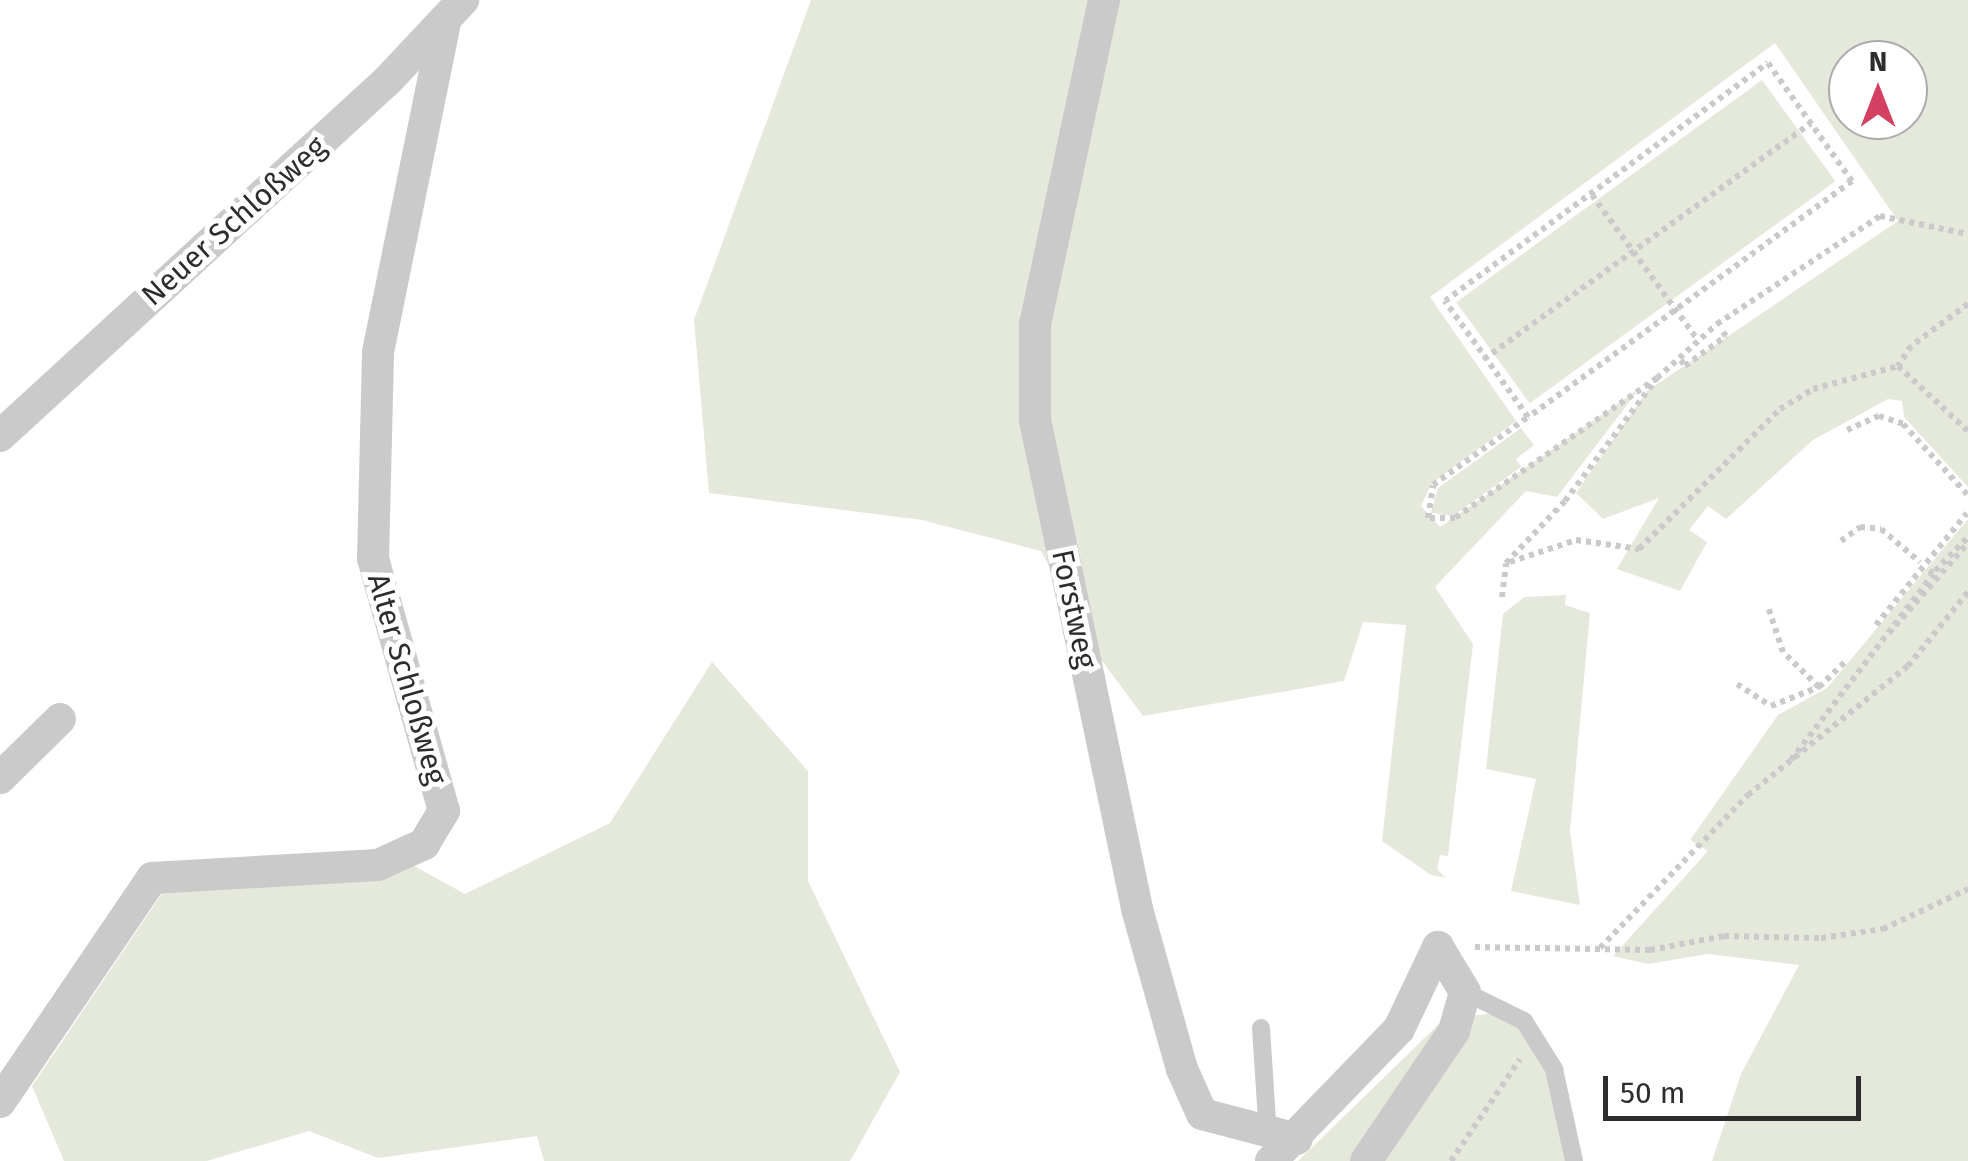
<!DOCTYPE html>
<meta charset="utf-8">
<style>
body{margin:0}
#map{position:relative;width:1968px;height:1161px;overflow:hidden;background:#fff;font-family:"Fira Sans",sans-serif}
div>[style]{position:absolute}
.green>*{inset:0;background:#e5e9dc;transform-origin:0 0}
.path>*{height:6px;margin-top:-3px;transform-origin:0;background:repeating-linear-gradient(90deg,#cacaca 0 5px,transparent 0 10px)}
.service>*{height:18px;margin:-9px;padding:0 9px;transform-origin:9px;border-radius:9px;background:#cacaca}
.minor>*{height:32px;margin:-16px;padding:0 16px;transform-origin:16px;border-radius:16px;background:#cacaca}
span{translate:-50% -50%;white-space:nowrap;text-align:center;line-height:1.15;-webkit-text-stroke:10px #fff;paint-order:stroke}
.street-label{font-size:30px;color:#2d2d2d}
.north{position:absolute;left:1828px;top:40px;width:100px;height:100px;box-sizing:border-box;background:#fff;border:2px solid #ababab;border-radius:50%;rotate:0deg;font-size:28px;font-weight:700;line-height:40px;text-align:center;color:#2d2d2d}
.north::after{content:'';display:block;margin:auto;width:35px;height:45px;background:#d34061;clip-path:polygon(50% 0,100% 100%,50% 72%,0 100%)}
.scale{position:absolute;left:1603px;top:1076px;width:258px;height:45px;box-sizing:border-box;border:5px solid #2d2d2d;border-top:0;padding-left:12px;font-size:30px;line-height:35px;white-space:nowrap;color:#2d2d2d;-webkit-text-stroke:8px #fff;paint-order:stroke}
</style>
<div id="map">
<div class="green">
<i style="clip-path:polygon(evenodd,811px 0,1968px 0,1968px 487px,1904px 417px,1902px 401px,1888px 399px,1813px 440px,1726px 519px,1708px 506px,1689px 530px,1707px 542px,1680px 591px,1617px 569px,1659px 498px,1603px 519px,1576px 493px,1647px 391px,1898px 221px,1775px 43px,1430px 297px,1516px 421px,1432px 483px,1421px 506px,1440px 527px,1639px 389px,1557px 497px,1526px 491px,1435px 587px,1473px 644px,1448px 856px,1440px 855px,1437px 869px,1446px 878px,1431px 875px,1382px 841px,1406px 625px,1363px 622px,1344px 681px,1143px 716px,1094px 650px,1041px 551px,922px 520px,709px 493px,694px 320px,811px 0,1848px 60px,1908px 60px,1908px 120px,1848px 120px,1848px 60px)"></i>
<i style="left:1762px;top:80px;width:125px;height:378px;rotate:54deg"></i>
<i style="clip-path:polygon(1521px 428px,1534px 445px,1516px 459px,1521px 467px,1453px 516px,1431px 513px,1438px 488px)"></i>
<i style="clip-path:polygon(1968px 519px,1968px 1161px,1712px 1161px,1741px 1074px,1799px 965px,1708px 954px,1648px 964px,1613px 956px,1708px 851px,1690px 840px,1778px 715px,1827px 688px)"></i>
<i style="clip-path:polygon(1566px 595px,1565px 605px,1590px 613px,1570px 831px,1580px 905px,1511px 891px,1536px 779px,1486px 769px,1503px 614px,1524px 597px)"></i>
<i style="clip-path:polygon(712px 662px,808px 771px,808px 881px,900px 1072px,850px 1161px,544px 1161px,537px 1136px,378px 1158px,309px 1131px,207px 1161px,64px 1161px,32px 1086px,167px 886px,407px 862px,465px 894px,610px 823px)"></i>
<i style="clip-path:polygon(1506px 1011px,1541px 1051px,1567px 1161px,1298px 1161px,1443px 1020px)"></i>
</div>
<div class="path">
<i style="left:1768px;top:63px;width:145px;rotate:54.6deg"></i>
<i style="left:1852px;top:181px;width:401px;rotate:143.9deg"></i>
<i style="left:1528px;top:417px;width:143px;rotate:-125.6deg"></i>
<i style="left:1445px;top:301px;width:401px;rotate:-36.4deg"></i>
<i style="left:1592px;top:195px;width:178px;rotate:53.9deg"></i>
<i style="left:1968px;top:304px;width:71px;rotate:143.6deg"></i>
<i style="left:1911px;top:346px;width:24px;rotate:123deg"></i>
<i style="left:1898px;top:366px;width:96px;rotate:42.9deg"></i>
<i style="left:1484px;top:359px;width:403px;rotate:-35.8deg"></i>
<i style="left:1681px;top:360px;width:7px;rotate:56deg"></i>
<i style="left:1685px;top:366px;width:51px;rotate:-36.2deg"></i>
<i style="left:1726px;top:336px;width:9px;rotate:-126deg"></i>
<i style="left:1657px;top:378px;width:81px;rotate:-42deg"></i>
<i style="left:1717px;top:324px;width:196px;rotate:-33.5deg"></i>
<i style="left:1880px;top:216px;width:90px;rotate:11.6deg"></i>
<i style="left:1847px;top:430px;width:35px;rotate:-24deg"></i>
<i style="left:1879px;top:416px;width:25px;rotate:18deg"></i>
<i style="left:1903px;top:424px;width:95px;rotate:47.6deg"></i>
<i style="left:1841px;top:541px;width:24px;rotate:-36deg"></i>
<i style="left:1860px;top:527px;width:21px;rotate:5deg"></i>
<i style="left:1881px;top:529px;width:51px;rotate:40.2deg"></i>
<i style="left:1510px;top:562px;width:70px;rotate:-18.4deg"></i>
<i style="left:1576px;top:540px;width:64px;rotate:8.1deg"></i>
<i style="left:1639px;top:549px;width:199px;rotate:-44.8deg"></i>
<i style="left:1780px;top:409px;width:39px;rotate:-31deg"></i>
<i style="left:1813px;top:389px;width:88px;rotate:-15.1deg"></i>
<i style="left:1935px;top:571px;width:47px;rotate:-45.9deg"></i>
<i style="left:1502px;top:597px;width:34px;rotate:-83deg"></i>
<i style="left:1506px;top:563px;width:86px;rotate:-46.4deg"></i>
<i style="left:1565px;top:501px;width:154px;rotate:-53.2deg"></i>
<i style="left:1657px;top:378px;width:246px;rotate:145.3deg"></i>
<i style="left:1455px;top:518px;width:27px;rotate:180deg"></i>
<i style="left:1428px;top:518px;width:33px;rotate:-81deg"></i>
<i style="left:1433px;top:485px;width:117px;rotate:-35.6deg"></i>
<i style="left:1876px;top:625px;width:144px;rotate:-50.9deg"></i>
<i style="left:1889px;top:633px;width:120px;rotate:-48.7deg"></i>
<i style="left:1737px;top:684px;width:40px;rotate:32.9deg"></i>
<i style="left:1771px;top:706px;width:52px;rotate:-21.6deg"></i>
<i style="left:1819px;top:687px;width:50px;rotate:-135.8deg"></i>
<i style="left:1783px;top:652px;width:47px;rotate:-108.4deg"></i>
<i style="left:1819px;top:687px;width:39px;rotate:-44deg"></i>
<i style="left:1791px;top:760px;width:234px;rotate:-52.6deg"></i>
<i style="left:1933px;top:574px;width:9px;rotate:-139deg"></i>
<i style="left:1475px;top:947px;width:175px;rotate:1deg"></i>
<i style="left:1650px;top:950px;width:75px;rotate:-10.7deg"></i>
<i style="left:1724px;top:936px;width:97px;rotate:1.2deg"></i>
<i style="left:1821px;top:938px;width:63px;rotate:-8.3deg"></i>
<i style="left:1883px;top:929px;width:94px;rotate:-25.2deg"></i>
<i style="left:1600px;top:948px;width:213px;rotate:-46deg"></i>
<i style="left:1748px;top:795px;width:206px;rotate:-38.9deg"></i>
<i style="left:1908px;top:666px;width:95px;rotate:-51deg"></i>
<i style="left:1451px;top:1161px;width:123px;rotate:-55.9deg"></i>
</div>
<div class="service">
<i style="left:1465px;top:992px;width:66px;rotate:26.2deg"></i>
<i style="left:1524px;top:1021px;width:57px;rotate:58deg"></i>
<i style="left:1554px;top:1069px;width:94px;rotate:77.7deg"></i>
<i style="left:1261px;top:1028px;width:108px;rotate:86.3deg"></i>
</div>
<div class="minor">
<i style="left:1104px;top:0;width:331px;rotate:102deg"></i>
<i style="left:1035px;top:324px;width:96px;rotate:90deg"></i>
<i style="left:1035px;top:420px;width:500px;rotate:78.2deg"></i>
<i style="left:1137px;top:909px;width:166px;rotate:74.3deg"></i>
<i style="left:1182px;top:1069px;width:49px;rotate:66deg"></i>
<i style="left:1202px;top:1114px;width:98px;rotate:14.7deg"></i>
<i style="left:0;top:436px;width:527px;rotate:-42.54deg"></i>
<i style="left:388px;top:80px;width:110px;rotate:-46.8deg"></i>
<i style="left:0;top:778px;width:84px;rotate:-44.5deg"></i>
<i style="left:0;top:1102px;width:271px;rotate:-55.8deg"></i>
<i style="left:152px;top:878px;width:226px;rotate:-3.3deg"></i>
<i style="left:378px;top:865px;width:51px;rotate:-24.5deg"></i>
<i style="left:424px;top:844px;width:39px;rotate:-59deg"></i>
<i style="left:444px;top:811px;width:262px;rotate:-105.7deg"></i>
<i style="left:373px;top:559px;width:207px;rotate:-88.6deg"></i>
<i style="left:378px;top:352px;width:332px;rotate:-78.5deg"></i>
<i style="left:1271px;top:1161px;width:184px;rotate:-45.9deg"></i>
<i style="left:1399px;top:1029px;width:91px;rotate:-64.6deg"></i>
<i style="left:1438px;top:947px;width:52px;rotate:59deg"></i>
<i style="left:1465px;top:992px;width:41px;rotate:105.8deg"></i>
<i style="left:1454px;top:1031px;width:157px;rotate:124.1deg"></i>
</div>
<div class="street-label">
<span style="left:234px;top:221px;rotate:-42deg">Neuer Schloßweg</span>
<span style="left:1074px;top:609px;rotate:78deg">Forstweg</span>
<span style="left:407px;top:679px;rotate:74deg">Alter Schloßweg</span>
</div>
<div class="north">N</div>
<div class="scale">50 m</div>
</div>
